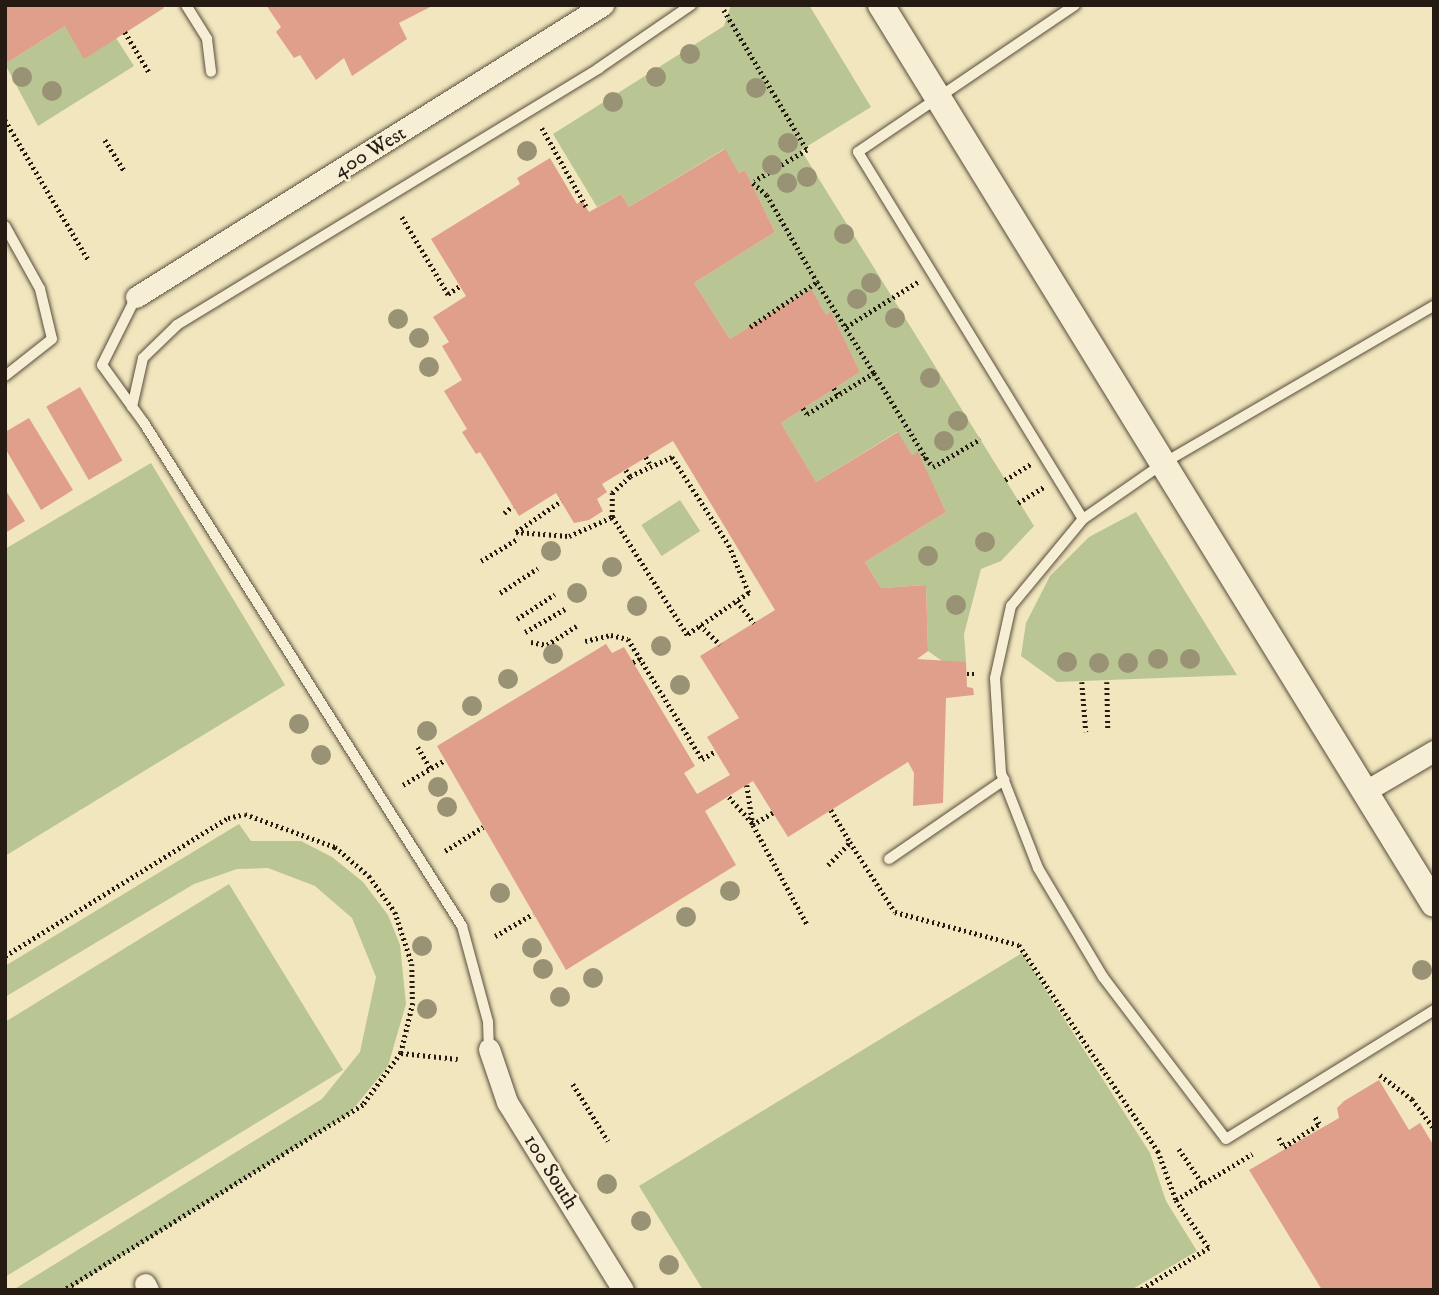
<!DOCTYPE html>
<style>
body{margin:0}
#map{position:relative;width:1439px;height:1295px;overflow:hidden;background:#f2e6be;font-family:"IM FELL DW Pica",serif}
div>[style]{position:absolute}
.green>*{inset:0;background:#b9c593;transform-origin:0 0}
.building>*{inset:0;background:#e09f8b;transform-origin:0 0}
.path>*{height:4.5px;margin-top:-2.25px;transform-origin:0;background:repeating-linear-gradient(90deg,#251b12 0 2px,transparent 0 5.5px)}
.roads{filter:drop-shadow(0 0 2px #584e3d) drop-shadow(0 0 2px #584e3d)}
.service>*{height:10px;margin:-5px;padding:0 5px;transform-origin:5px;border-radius:5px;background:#f7efd5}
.minor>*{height:21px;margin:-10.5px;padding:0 10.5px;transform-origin:10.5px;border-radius:10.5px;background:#f7efd5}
.tertiary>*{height:26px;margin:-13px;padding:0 13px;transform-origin:13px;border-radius:13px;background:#f7efd5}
.trees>*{width:20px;height:20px;margin:-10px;border-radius:50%;background:#999275}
span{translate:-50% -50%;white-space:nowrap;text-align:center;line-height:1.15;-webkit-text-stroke:5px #f7efd5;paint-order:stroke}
.street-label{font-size:21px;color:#251b12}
.frame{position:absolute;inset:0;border:7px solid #251b12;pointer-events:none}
</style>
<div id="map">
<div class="green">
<i style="clip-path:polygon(731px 5px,809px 5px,871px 107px,801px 150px,1034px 526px,1001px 561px,981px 569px,964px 634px,966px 662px,945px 663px,928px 651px,926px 585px,881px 588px,865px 562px,946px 512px,918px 453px,912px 455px,897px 432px,816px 482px,781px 423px,860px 372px,831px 313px,826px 315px,811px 290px,730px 339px,694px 283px,775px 232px,745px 170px,739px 173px,724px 149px,629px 207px,621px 194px,597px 207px,553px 134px,724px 26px)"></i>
<i style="clip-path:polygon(65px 26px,116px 38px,134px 66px,38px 126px,5px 64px)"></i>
<i style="clip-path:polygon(151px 463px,285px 685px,5px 856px,5px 549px)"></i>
<i style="left:680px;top:500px;width:37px;height:46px;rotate:57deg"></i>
<i style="clip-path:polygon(1136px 512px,1237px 675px,1057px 682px,1021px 656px,1026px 623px,1050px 576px,1089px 537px)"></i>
<i style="clip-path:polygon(239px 824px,251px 841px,301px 841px,332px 857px,363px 882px,388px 915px,400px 945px,406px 1004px,388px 1066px,349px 1114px,68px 1290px,13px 1290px,322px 1099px,360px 1052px,376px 977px,352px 918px,315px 886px,268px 868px,237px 869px,194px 884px,5px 997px,5px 966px)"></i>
<i style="clip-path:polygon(229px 884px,343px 1070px,5px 1277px,5px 1022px)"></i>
<i style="clip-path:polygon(1022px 953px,1150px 1153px,1166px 1201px,1197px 1251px,1131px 1290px,703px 1290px,639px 1186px)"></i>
</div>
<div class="building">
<i style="clip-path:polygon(5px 5px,162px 5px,164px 8px,84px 59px,65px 26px,5px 64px)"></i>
<i style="clip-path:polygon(266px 5px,434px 5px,399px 23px,407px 39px,352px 76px,344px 58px,316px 80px,300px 55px,294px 58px,276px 32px,281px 27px)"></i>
<i style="clip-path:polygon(725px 149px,739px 173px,745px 170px,775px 232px,694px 283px,730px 339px,811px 289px,826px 315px,831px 312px,860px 372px,781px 423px,816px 482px,898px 432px,912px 455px,918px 452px,946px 512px,865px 562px,881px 588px,926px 585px,928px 651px,917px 659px,966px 662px,967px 687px,973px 688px,974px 695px,946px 698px,943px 803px,913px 806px,914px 773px,908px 762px,788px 837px,753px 781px,705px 811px,736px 865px,566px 970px,437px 746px,606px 644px,612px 653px,624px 647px,695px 766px,684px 773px,697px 794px,730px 775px,707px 737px,739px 718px,700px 656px,775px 610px,673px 441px,602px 484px,607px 492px,597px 499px,603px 511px,589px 520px,574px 523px,556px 493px,519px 516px,480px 452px,476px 454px,462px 432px,467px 429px,444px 391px,462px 380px,442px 346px,449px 342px,433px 317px,466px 296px,431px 239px,520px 184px,517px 178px,550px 158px,577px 204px,582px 200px,589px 212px,621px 194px,629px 207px)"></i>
<i style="left:80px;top:387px;width:85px;height:39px;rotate:60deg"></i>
<i style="clip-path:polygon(29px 418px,73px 490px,41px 510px,5px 448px,5px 432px)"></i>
<i style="clip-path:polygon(5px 489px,25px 521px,5px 533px)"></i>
<i style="clip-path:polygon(1379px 1080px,1409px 1130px,1420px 1123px,1434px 1146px,1434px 1290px,1322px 1290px,1249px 1170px,1339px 1118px,1337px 1108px,1344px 1101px)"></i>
</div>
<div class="path">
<i style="left:724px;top:10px;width:163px;rotate:59.3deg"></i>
<i style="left:807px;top:150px;width:61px;rotate:149.2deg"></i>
<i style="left:125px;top:32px;width:47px;rotate:59deg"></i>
<i style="left:5px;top:120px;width:162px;rotate:59.2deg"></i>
<i style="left:542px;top:128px;width:90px;rotate:60.6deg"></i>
<i style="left:105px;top:140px;width:36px;rotate:58deg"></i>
<i style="left:753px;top:183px;width:18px;rotate:41deg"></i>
<i style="left:767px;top:195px;width:100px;rotate:60.1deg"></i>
<i style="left:402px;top:217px;width:90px;rotate:59.1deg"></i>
<i style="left:448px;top:294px;width:14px;rotate:-34deg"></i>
<i style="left:750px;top:327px;width:81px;rotate:-33.9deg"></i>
<i style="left:817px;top:282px;width:107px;rotate:57.9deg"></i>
<i style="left:846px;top:327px;width:86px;rotate:-32.2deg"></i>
<i style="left:834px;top:388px;width:8px;rotate:60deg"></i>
<i style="left:803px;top:408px;width:7px;rotate:56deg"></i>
<i style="left:807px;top:414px;width:79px;rotate:-31.5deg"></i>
<i style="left:874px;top:373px;width:100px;rotate:58.5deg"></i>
<i style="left:926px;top:458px;width:4px;rotate:153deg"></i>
<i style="left:646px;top:457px;width:10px;rotate:61deg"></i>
<i style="left:672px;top:457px;width:105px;rotate:57.1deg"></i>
<i style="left:729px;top:545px;width:52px;rotate:67.4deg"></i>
<i style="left:749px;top:593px;width:75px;rotate:145.9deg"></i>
<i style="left:687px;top:635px;width:140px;rotate:-122.4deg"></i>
<i style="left:612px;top:517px;width:24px;rotate:-90deg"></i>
<i style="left:612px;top:493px;width:25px;rotate:-43deg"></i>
<i style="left:630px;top:476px;width:46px;rotate:-24.3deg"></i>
<i style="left:926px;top:458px;width:11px;rotate:52deg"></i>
<i style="left:933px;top:467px;width:55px;rotate:-30.8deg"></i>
<i style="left:626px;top:470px;width:7px;rotate:56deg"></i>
<i style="left:1005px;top:480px;width:31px;rotate:-32deg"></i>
<i style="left:1018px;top:503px;width:31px;rotate:-32deg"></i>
<i style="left:504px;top:513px;width:11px;rotate:-38deg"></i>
<i style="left:516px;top:532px;width:53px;rotate:4.3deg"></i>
<i style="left:569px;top:536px;width:47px;rotate:-23.8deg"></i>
<i style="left:516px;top:532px;width:55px;rotate:-34.6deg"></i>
<i style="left:481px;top:561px;width:44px;rotate:-31.2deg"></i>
<i style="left:500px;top:593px;width:45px;rotate:-33.3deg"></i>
<i style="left:737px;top:601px;width:28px;rotate:52deg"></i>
<i style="left:517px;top:619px;width:45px;rotate:-33.3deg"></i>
<i style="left:700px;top:625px;width:28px;rotate:44deg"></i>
<i style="left:525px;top:632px;width:46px;rotate:-29.9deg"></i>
<i style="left:585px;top:641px;width:27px;rotate:-13deg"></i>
<i style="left:611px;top:635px;width:17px;rotate:13deg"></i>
<i style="left:628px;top:639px;width:141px;rotate:58.3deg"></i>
<i style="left:702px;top:759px;width:16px;rotate:-30deg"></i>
<i style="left:531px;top:642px;width:16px;rotate:11deg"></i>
<i style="left:547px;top:645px;width:35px;rotate:-33deg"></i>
<i style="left:633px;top:662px;width:8px;rotate:-23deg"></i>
<i style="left:967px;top:674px;width:10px"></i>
<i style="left:1082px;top:682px;width:50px;rotate:85.4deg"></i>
<i style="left:1107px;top:682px;width:48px;rotate:88.8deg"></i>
<i style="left:418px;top:747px;width:24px;rotate:60deg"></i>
<i style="left:403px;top:785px;width:49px;rotate:-30.8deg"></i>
<i style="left:747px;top:785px;width:40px;rotate:81.5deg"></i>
<i style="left:729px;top:797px;width:36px;rotate:48deg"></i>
<i style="left:831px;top:810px;width:37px;rotate:59deg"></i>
<i style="left:773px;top:813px;width:23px;rotate:149deg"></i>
<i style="left:753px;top:825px;width:115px;rotate:61.4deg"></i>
<i style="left:445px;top:851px;width:45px;rotate:-32.3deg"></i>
<i style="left:828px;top:865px;width:32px;rotate:-46deg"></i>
<i style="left:850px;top:842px;width:83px;rotate:57.3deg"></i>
<i style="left:895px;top:912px;width:128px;rotate:14.9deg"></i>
<i style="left:1019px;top:945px;width:249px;rotate:56deg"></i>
<i style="left:1158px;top:1151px;width:52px;rotate:69.8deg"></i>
<i style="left:1176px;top:1200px;width:58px;rotate:55.5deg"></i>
<i style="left:1209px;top:1248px;width:80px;rotate:148.3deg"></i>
<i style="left:495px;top:936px;width:44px;rotate:-30.1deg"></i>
<i style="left:5px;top:956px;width:262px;rotate:-31.8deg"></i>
<i style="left:228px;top:818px;width:17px;rotate:-13deg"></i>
<i style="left:245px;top:814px;width:96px;rotate:20.1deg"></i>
<i style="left:335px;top:847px;width:45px;rotate:40.5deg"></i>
<i style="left:369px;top:876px;width:44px;rotate:54.2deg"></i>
<i style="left:395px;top:912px;width:55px;rotate:71.9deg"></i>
<i style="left:412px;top:964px;width:39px;rotate:89deg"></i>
<i style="left:413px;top:1003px;width:51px;rotate:103.5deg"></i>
<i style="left:401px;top:1053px;width:64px;rotate:126.2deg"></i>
<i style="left:363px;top:1105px;width:351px;rotate:148.2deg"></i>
<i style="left:401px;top:1053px;width:57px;rotate:6deg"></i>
<i style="left:1380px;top:1075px;width:40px;rotate:37deg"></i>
<i style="left:1412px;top:1099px;width:36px;rotate:53deg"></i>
<i style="left:573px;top:1084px;width:67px;rotate:58.4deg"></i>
<i style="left:1279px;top:1138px;width:10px;rotate:61deg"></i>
<i style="left:1284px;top:1147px;width:42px;rotate:-33.3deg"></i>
<i style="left:1319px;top:1124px;width:9px;rotate:-122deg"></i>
<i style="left:1179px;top:1149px;width:42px;rotate:55.6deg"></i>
<i style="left:1176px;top:1200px;width:89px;rotate:-31.2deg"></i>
</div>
<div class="roads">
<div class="service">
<i style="left:186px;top:5px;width:40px;rotate:58deg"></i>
<i style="left:207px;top:39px;width:33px;rotate:83deg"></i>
<i style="left:1075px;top:5px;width:262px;rotate:145.9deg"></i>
<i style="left:858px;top:152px;width:430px;rotate:58.5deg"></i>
<i style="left:1083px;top:519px;width:96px;rotate:-34.8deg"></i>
<i style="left:1162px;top:464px;width:315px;rotate:-30.2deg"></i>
<i style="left:5px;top:226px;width:72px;rotate:60.9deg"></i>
<i style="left:40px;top:289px;width:51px;rotate:76.5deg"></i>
<i style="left:52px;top:339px;width:60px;rotate:141.8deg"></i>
<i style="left:136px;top:297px;width:76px;rotate:116.6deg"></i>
<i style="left:102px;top:365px;width:72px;rotate:54.1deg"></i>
<i style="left:144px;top:423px;width:595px;rotate:57.7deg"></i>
<i style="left:462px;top:926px;width:99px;rotate:74.8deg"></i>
<i style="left:488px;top:1022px;width:27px;rotate:88deg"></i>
<i style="left:132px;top:407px;width:50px;rotate:-77.3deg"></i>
<i style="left:143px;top:358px;width:47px;rotate:-44.1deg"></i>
<i style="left:177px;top:325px;width:494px;rotate:-31.3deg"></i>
<i style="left:599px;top:68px;width:112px;rotate:-34.4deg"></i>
<i style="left:1083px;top:519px;width:113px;rotate:129.6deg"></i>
<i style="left:1011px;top:606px;width:74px;rotate:102.5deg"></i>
<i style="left:995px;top:678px;width:95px;rotate:86.4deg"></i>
<i style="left:1001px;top:773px;width:102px;rotate:68.7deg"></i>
<i style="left:1038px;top:868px;width:127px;rotate:59.2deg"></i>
<i style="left:1103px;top:977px;width:203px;rotate:52.8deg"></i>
<i style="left:1226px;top:1139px;width:245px;rotate:-31.8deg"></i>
<i style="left:889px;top:859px;width:140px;rotate:-34.5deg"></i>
</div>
<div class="minor">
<i style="left:136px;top:297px;width:551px;rotate:-32.02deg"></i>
<i style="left:1364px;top:792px;width:81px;rotate:-30.4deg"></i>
<i style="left:489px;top:1049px;width:56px;rotate:71.2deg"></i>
<i style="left:507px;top:1102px;width:221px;rotate:58.3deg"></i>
<i style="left:145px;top:1284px;width:7px;rotate:63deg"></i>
</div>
<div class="tertiary">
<i style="left:881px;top:5px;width:1055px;rotate:58.4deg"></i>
</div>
</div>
<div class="trees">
<i style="left:690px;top:54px"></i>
<i style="left:22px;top:77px"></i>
<i style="left:656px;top:77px"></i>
<i style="left:756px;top:88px"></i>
<i style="left:52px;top:91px"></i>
<i style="left:613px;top:102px"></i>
<i style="left:788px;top:143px"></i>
<i style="left:527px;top:151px"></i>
<i style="left:772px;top:165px"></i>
<i style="left:807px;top:177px"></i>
<i style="left:787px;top:183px"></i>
<i style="left:844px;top:234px"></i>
<i style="left:871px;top:283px"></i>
<i style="left:857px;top:299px"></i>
<i style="left:895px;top:318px"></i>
<i style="left:398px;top:319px"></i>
<i style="left:419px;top:338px"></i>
<i style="left:429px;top:367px"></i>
<i style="left:930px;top:378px"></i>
<i style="left:958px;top:421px"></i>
<i style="left:944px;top:441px"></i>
<i style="left:985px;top:542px"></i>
<i style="left:551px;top:551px"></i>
<i style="left:928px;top:556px"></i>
<i style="left:612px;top:567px"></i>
<i style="left:577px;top:593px"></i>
<i style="left:956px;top:605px"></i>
<i style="left:637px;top:606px"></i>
<i style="left:661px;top:646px"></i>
<i style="left:553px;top:654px"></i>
<i style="left:1158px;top:659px"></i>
<i style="left:1190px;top:659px"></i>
<i style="left:1067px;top:662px"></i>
<i style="left:1099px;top:663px"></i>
<i style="left:1128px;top:663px"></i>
<i style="left:508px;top:679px"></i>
<i style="left:680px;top:685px"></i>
<i style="left:472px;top:706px"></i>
<i style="left:299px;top:724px"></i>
<i style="left:427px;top:731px"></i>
<i style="left:321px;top:755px"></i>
<i style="left:438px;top:787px"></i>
<i style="left:447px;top:807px"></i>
<i style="left:730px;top:891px"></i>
<i style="left:500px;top:893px"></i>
<i style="left:686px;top:917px"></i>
<i style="left:422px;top:946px"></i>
<i style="left:532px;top:948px"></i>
<i style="left:543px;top:969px"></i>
<i style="left:1422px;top:970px"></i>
<i style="left:593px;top:978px"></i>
<i style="left:560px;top:997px"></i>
<i style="left:427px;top:1009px"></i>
<i style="left:607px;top:1184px"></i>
<i style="left:641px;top:1221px"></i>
<i style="left:669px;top:1265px"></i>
</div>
<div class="street-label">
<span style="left:370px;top:152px;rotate:-31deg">400 West</span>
<span style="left:551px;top:1172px;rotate:58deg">100 South</span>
</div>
<div class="frame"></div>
</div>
